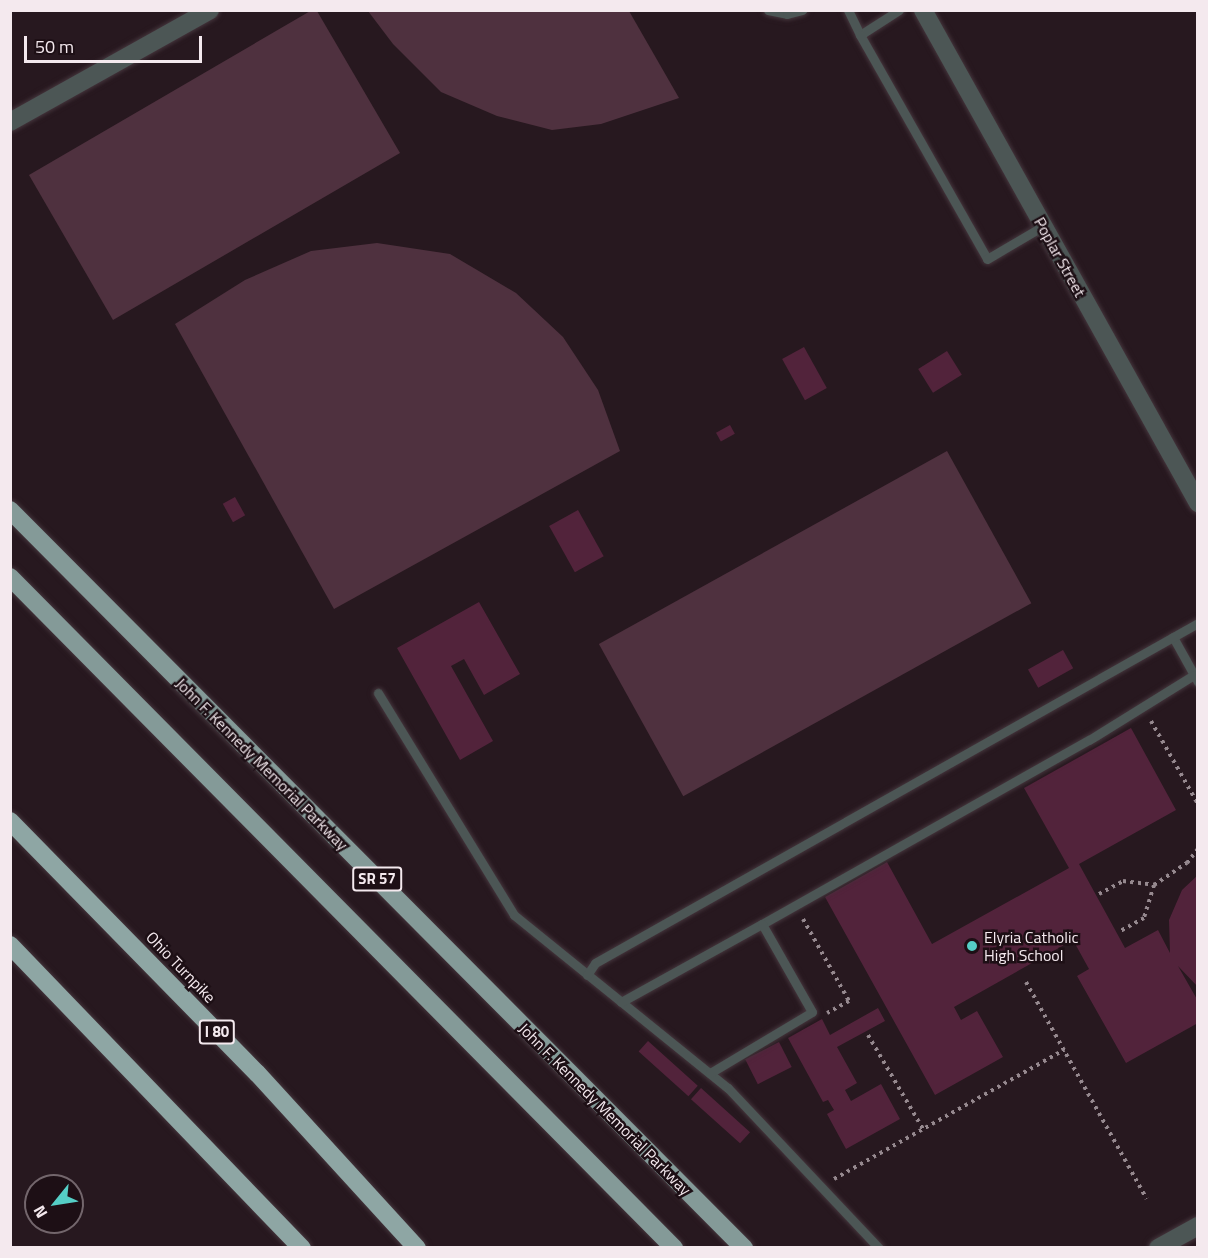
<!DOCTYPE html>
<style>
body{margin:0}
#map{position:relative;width:1208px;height:1258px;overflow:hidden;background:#27181f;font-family:"Titillium Web",sans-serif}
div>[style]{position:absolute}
.green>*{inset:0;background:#4f313f;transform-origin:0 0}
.building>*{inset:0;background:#52233b;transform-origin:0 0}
.path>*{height:4px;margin-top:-2px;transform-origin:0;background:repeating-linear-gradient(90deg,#96898f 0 3px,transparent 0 7.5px)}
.roads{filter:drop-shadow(0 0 2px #44353c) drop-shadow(0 0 2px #44353c)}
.service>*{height:9px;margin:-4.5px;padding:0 4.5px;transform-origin:4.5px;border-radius:4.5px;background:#4c5655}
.minor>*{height:18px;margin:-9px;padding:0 9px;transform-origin:9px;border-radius:9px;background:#4c5655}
.tertiary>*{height:18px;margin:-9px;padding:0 9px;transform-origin:9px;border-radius:9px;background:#4c5655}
.trunk>*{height:18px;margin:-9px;padding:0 9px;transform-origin:9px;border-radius:9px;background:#849a98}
.motorway>*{height:18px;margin:-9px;padding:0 9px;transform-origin:9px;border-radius:9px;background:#8ea6a4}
.dots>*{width:16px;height:16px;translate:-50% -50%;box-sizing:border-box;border:3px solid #1d0f15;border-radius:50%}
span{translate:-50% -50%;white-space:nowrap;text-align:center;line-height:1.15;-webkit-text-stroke:5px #1d0f15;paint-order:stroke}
.shield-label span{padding:2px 4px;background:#1d0f15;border:2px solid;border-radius:4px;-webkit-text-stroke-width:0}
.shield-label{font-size:15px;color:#f4e9ee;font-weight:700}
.street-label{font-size:16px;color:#f4e9ee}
.poi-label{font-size:16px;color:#f4e9ee}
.left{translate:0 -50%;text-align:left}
.frame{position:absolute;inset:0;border:12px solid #f4e9ee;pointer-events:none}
.north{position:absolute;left:24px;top:1174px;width:60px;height:60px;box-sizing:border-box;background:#1d0f15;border:2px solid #73666c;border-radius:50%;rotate:240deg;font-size:16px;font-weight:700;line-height:24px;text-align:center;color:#f4e9ee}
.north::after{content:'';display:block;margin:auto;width:21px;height:27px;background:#55cec6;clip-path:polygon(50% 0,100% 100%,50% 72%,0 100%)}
.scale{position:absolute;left:24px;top:36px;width:178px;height:27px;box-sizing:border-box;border:3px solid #f4e9ee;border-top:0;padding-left:8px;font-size:18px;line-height:21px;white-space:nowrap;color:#f4e9ee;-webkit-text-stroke:4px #1d0f15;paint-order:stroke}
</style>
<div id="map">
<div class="green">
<i style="clip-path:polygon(312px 10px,317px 11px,400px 153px,113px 320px,29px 175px)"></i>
<i style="clip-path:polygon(368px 11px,629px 11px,679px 98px,601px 124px,552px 130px,497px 116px,441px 92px,393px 44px)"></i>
<i style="clip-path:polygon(377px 243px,450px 254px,516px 293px,563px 337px,598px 390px,620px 451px,334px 609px,175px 324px,245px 280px,311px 251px)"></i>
<i style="left:947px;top:451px;width:174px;height:398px;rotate:61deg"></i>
</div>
<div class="building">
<i style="left:804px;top:347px;width:47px;height:25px;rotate:61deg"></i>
<i style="left:947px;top:351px;width:28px;height:34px;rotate:58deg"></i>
<i style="left:730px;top:425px;width:10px;height:16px;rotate:61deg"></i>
<i style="left:235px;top:497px;width:21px;height:14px;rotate:61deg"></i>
<i style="left:578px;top:510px;width:53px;height:33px;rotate:61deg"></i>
<i style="clip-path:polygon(479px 602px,520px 674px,484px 695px,464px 659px,451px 666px,493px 741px,460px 760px,397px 648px)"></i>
<i style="left:1063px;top:650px;width:21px;height:40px;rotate:61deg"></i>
<i style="clip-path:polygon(1131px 728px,1176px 810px,1079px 864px,1125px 948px,1158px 930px,1170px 953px,1169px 920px,1182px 890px,1198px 875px,1198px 987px,1178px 966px,1198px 1001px,1198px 1023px,1126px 1063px,1077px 976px,1089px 969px,1073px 940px,954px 1007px,961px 1020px,977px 1011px,1003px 1057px,935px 1095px,825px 897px,887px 862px,932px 944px,1069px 868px,1024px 788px)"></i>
<i style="clip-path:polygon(878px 1008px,885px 1021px,837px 1047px,857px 1083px,845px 1090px,851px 1101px,881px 1084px,900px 1119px,846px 1149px,827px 1114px,834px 1110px,828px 1100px,823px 1102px,788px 1038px,822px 1019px,830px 1035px)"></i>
<i style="left:648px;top:1041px;width:67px;height:14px;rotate:42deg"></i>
<i style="left:779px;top:1042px;width:28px;height:38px;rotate:63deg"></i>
<i style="left:701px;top:1088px;width:66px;height:15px;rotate:42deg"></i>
</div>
<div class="path">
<i style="left:1151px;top:721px;width:95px;rotate:60.5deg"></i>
<i style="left:1154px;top:885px;width:40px;rotate:-34deg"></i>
<i style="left:1187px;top:863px;width:18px;rotate:-52deg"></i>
<i style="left:1099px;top:894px;width:27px;rotate:-28deg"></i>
<i style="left:1123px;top:881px;width:31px;rotate:7deg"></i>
<i style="left:1154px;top:885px;width:34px;rotate:107deg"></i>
<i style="left:1144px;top:918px;width:26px;rotate:151deg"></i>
<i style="left:803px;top:919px;width:94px;rotate:60.7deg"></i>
<i style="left:849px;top:1001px;width:25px;rotate:151deg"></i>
<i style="left:1026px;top:982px;width:248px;rotate:60.9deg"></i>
<i style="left:868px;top:1035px;width:109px;rotate:59.7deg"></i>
<i style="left:834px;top:1179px;width:264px;rotate:-29.3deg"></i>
</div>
<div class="roads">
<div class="service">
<i style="left:768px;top:10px;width:19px;rotate:12deg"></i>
<i style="left:787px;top:14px;width:16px;rotate:-15deg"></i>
<i style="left:848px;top:10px;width:28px;rotate:64deg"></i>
<i style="left:899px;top:10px;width:46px;rotate:147.3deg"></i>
<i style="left:860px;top:35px;width:257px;rotate:60.4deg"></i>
<i style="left:987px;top:259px;width:65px;rotate:-30.5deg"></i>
<i style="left:1173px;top:637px;width:51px;rotate:60.9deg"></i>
<i style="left:378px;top:693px;width:260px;rotate:58.5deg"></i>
<i style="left:514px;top:915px;width:275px;rotate:39deg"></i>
<i style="left:728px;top:1088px;width:220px;rotate:46.7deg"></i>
<i style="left:762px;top:924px;width:375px;rotate:-29.4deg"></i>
<i style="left:1089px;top:740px;width:123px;rotate:-31.8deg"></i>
<i style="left:587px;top:975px;width:14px;rotate:-56deg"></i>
<i style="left:595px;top:963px;width:692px;rotate:-29.42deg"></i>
<i style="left:621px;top:1002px;width:161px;rotate:-29deg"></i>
<i style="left:762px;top:924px;width:101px;rotate:60.4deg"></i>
<i style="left:812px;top:1012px;width:119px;rotate:149.1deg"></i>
</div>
<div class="minor">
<i style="left:923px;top:10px;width:565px;rotate:60.85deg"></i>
<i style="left:10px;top:122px;width:229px;rotate:-29.2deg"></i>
</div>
<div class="tertiary">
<i style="left:1158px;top:1248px;width:46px;rotate:-28.8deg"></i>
</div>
<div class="trunk">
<i style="left:10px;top:510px;width:1041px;rotate:45.16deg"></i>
<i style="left:10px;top:577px;width:944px;rotate:45.3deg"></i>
</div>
<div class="motorway">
<i style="left:10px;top:821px;width:353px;rotate:45.6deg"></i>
<i style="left:257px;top:1073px;width:237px;rotate:47.6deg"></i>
<i style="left:10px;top:945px;width:421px;rotate:46.1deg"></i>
</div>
</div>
<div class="dots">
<i style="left:972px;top:946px;background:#55cec6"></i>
</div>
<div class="shield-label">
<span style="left:377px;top:879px">SR 57</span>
<span style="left:217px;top:1032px">I 80</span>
</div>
<div class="street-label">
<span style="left:1060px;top:257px;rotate:61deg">Poplar Street</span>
<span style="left:262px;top:764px;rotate:45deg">John F. Kennedy Memorial Parkway</span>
<span style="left:181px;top:967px;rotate:46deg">Ohio Turnpike</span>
<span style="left:605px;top:1109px;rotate:45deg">John F. Kennedy Memorial Parkway</span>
</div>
<div class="poi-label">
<span class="left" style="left:984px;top:946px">Elyria Catholic<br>High School</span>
</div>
<div class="frame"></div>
<div class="north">N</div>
<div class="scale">50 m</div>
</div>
